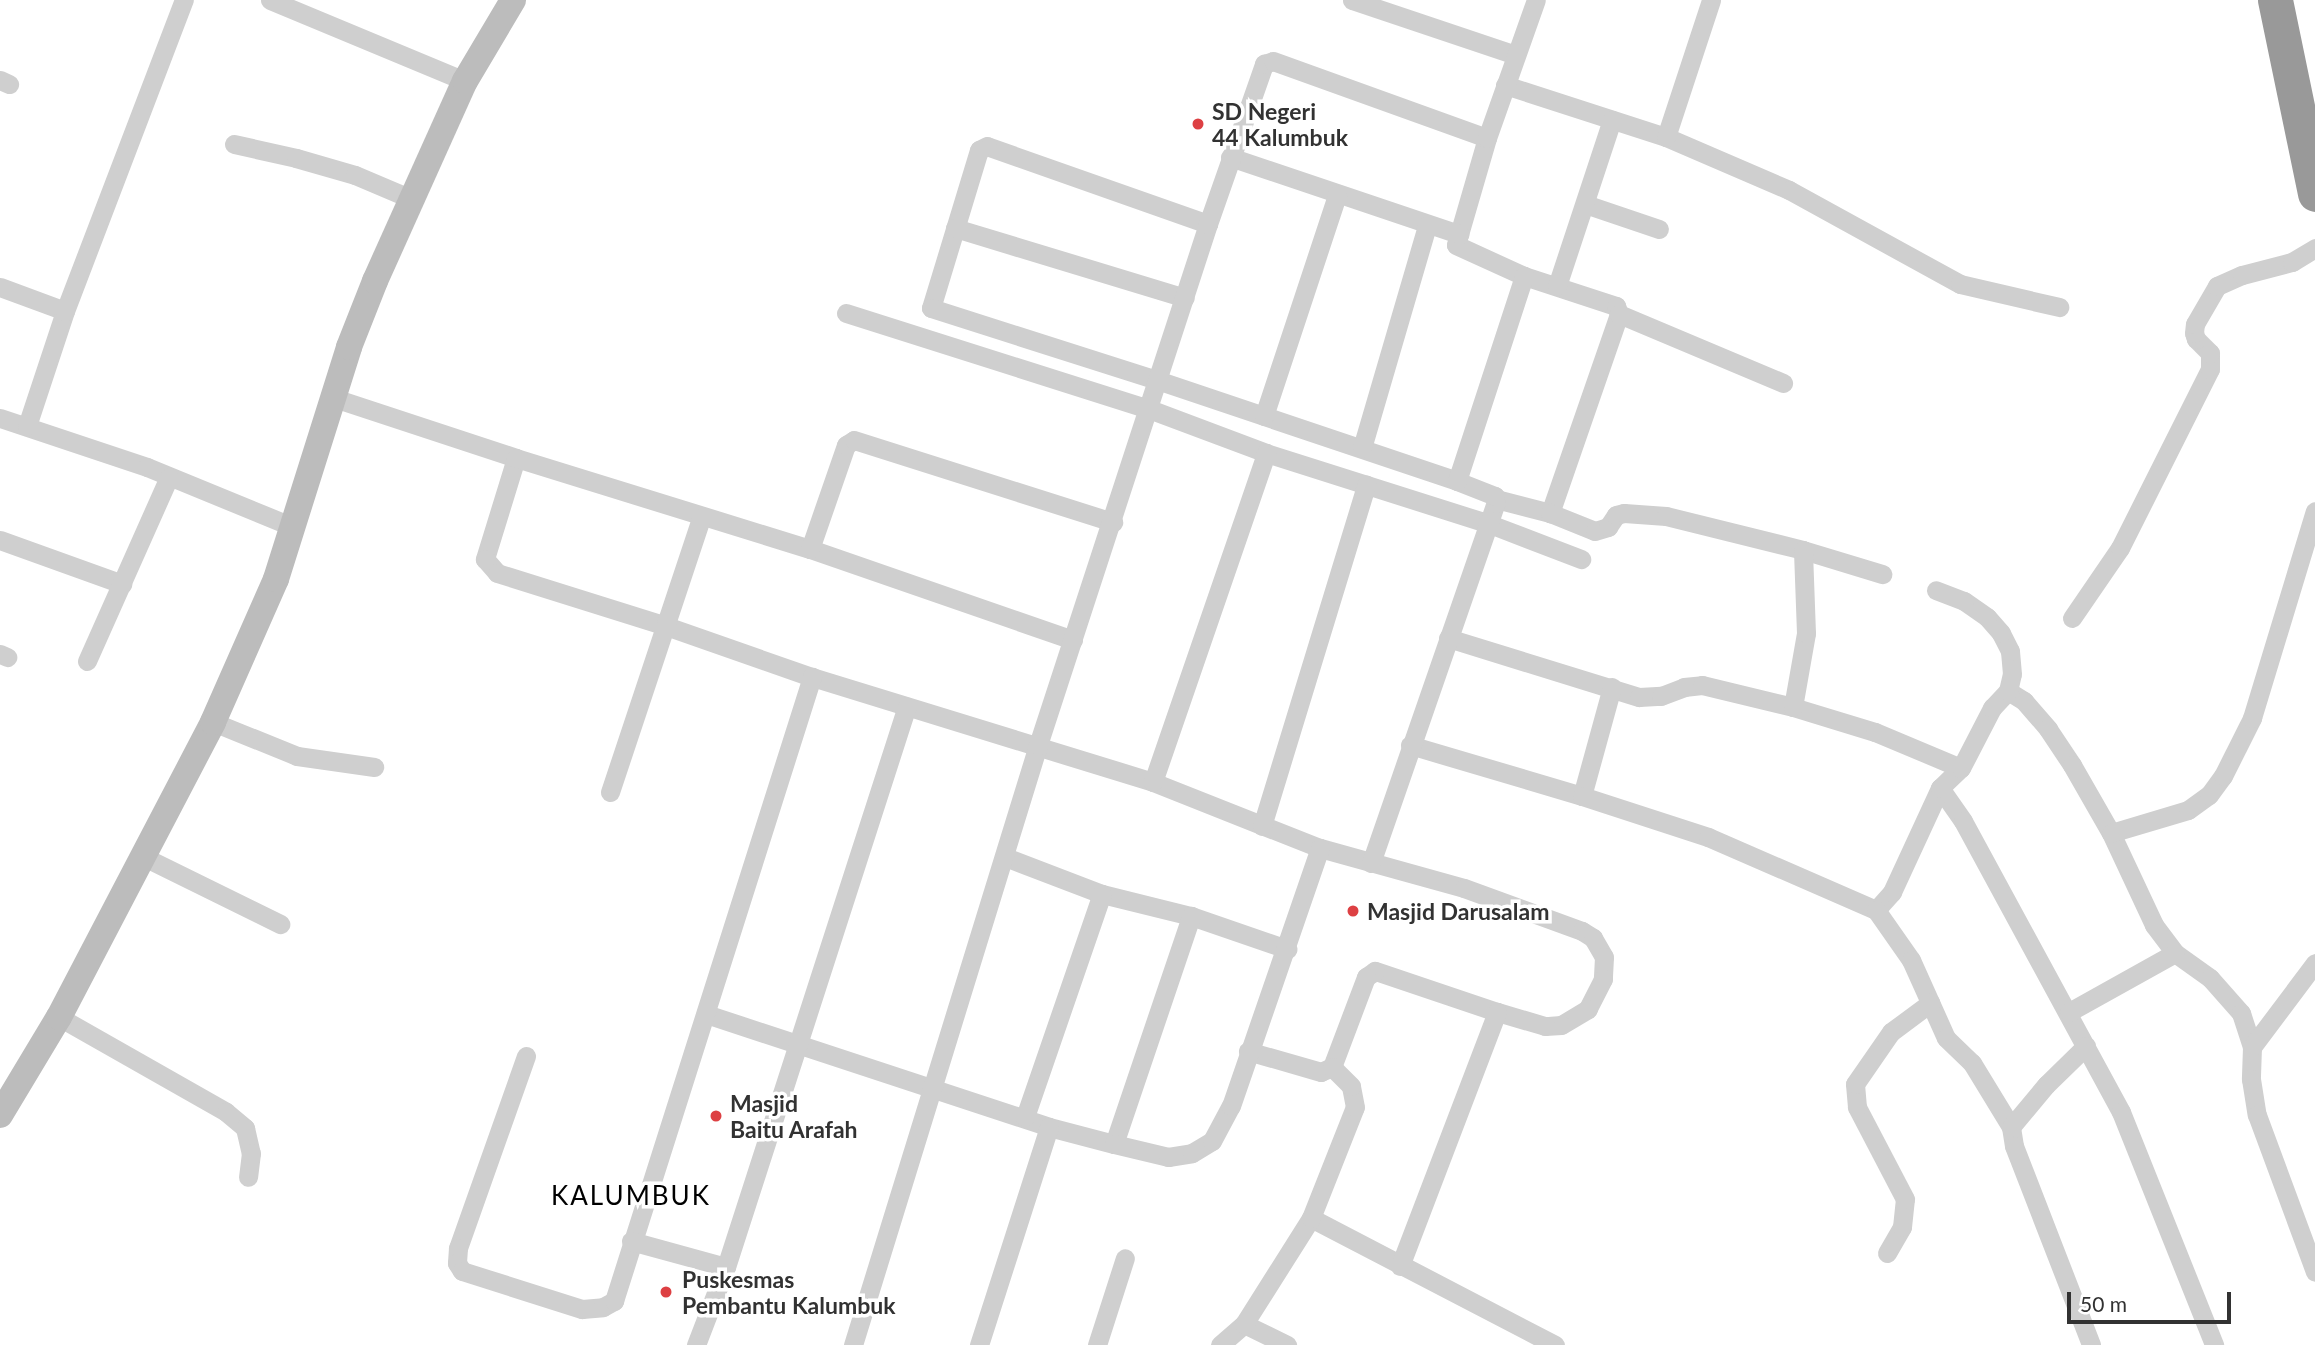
<!DOCTYPE html>
<style>
body{margin:0}
#map{position:relative;width:2315px;height:1345px;overflow:hidden;background:#fff;font-family:Lato,sans-serif}
div>[style]{position:absolute}
.street>*{height:19px;margin:-9.5px;padding:0 9.5px;transform-origin:9.5px;border-radius:9.5px;background:#cfcfcf}
.secondary>*{height:26px;margin:-13px;padding:0 13px;transform-origin:13px;border-radius:13px;background:#bcbcbc}
.highway>*{height:35px;margin:-17.5px;padding:0 17.5px;transform-origin:17.5px;border-radius:17.5px;background:#999}
.dots>*{width:19px;height:19px;translate:-50% -50%;box-sizing:border-box;border:4px solid #fff;border-radius:50%}
span{translate:-50% -50%;white-space:nowrap;text-align:center;line-height:1.15;-webkit-text-stroke:7px #fff;paint-order:stroke}
.poi-label{font-size:23px;color:#323232;font-weight:700}
.left{translate:0 -50%;text-align:left}
.quarter-label{font-size:26px;color:#000;letter-spacing:2px}
.scale{position:absolute;left:2067px;top:1292px;width:164px;height:32px;box-sizing:border-box;border:4px solid #323232;border-top:0;padding-left:9px;font-size:21px;line-height:24px;white-space:nowrap;color:#323232;-webkit-text-stroke:5px #fff;paint-order:stroke}
</style>
<div id="map">
<div class="street">
<i style="left:270px;top:0;width:211px;rotate:22.6deg"></i>
<i style="left:1352px;top:0;width:172px;rotate:18.6deg"></i>
<i style="left:0;top:80px;width:10px;rotate:24deg"></i>
<i style="left:1505px;top:85px;width:169px;rotate:17.9deg"></i>
<i style="left:1666px;top:137px;width:134px;rotate:23.3deg"></i>
<i style="left:1789px;top:190px;width:195px;rotate:28.8deg"></i>
<i style="left:1960px;top:284px;width:102px;rotate:13.1deg"></i>
<i style="left:1666px;top:137px;width:144px;rotate:-71.8deg"></i>
<i style="left:1487px;top:138px;width:111px;rotate:106.2deg"></i>
<i style="left:1456px;top:245px;width:75px;rotate:24.5deg"></i>
<i style="left:1524px;top:276px;width:97px;rotate:18.1deg"></i>
<i style="left:1616px;top:306px;width:9px;rotate:69deg"></i>
<i style="left:1619px;top:314px;width:211px;rotate:109.1deg"></i>
<i style="left:234px;top:144px;width:64px;rotate:12.7deg"></i>
<i style="left:296px;top:158px;width:61px;rotate:16.1deg"></i>
<i style="left:355px;top:175px;width:64px;rotate:23deg"></i>
<i style="left:1230px;top:157px;width:242px;rotate:18.6deg"></i>
<i style="left:1585px;top:204px;width:78px;rotate:18.7deg"></i>
<i style="left:1208px;top:224px;width:234px;rotate:-160.6deg"></i>
<i style="left:987px;top:146px;width:9px;rotate:153deg"></i>
<i style="left:979px;top:150px;width:165px;rotate:106.9deg"></i>
<i style="left:931px;top:308px;width:237px;rotate:17.7deg"></i>
<i style="left:1157px;top:380px;width:317px;rotate:18.6deg"></i>
<i style="left:955px;top:228px;width:240px;rotate:16.9deg"></i>
<i style="left:1557px;top:286px;width:175px;rotate:-71.7deg"></i>
<i style="left:0;top:287px;width:69px;rotate:20.3deg"></i>
<i style="left:846px;top:313px;width:318px;rotate:17.6deg"></i>
<i style="left:1149px;top:409px;width:125px;rotate:20.6deg"></i>
<i style="left:1266px;top:453px;width:232px;rotate:17.6deg"></i>
<i style="left:1487px;top:523px;width:101px;rotate:21deg"></i>
<i style="left:1619px;top:314px;width:178px;rotate:22.8deg"></i>
<i style="left:334px;top:398px;width:192px;rotate:18.2deg"></i>
<i style="left:516px;top:458px;width:106px;rotate:107.1deg"></i>
<i style="left:485px;top:559px;width:18px;rotate:49deg"></i>
<i style="left:497px;top:573px;width:177px;rotate:17.4deg"></i>
<i style="left:666px;top:626px;width:155px;rotate:19.3deg"></i>
<i style="left:812px;top:677px;width:357px;rotate:17.1deg"></i>
<i style="left:1153px;top:782px;width:180px;rotate:21.6deg"></i>
<i style="left:1320px;top:848px;width:149px;rotate:15.5deg"></i>
<i style="left:1464px;top:888px;width:126px;rotate:20deg"></i>
<i style="left:1582px;top:931px;width:13px;rotate:32deg"></i>
<i style="left:1593px;top:938px;width:22px;rotate:60deg"></i>
<i style="left:1604px;top:957px;width:22px;rotate:93deg"></i>
<i style="left:1603px;top:979px;width:34px;rotate:117deg"></i>
<i style="left:1588px;top:1009px;width:31px;rotate:149deg"></i>
<i style="left:1561px;top:1025px;width:16px;rotate:176deg"></i>
<i style="left:1545px;top:1026px;width:50px;rotate:-163.7deg"></i>
<i style="left:1497px;top:1012px;width:129px;rotate:-161.4deg"></i>
<i style="left:1375px;top:971px;width:11px;rotate:146deg"></i>
<i style="left:1366px;top:977px;width:96px;rotate:110.7deg"></i>
<i style="left:1332px;top:1067px;width:12px;rotate:156deg"></i>
<i style="left:1321px;top:1072px;width:76px;rotate:-164deg"></i>
<i style="left:1264px;top:416px;width:233px;rotate:-71.7deg"></i>
<i style="left:0;top:418px;width:155px;rotate:18.4deg"></i>
<i style="left:147px;top:467px;width:158px;rotate:22.3deg"></i>
<i style="left:27px;top:426px;width:121px;rotate:-71.7deg"></i>
<i style="left:65px;top:311px;width:333px;rotate:-69.1deg"></i>
<i style="left:1362px;top:448px;width:232px;rotate:-73.7deg"></i>
<i style="left:516px;top:458px;width:308px;rotate:17.2deg"></i>
<i style="left:1496px;top:499px;width:56px;rotate:14.5deg"></i>
<i style="left:1550px;top:513px;width:48px;rotate:21.8deg"></i>
<i style="left:1595px;top:531px;width:14px;rotate:-17deg"></i>
<i style="left:1608px;top:527px;width:14px;rotate:-56deg"></i>
<i style="left:1616px;top:515px;width:8px;rotate:-14deg"></i>
<i style="left:1624px;top:513px;width:42px;rotate:4.1deg"></i>
<i style="left:1666px;top:516px;width:141px;rotate:13.9deg"></i>
<i style="left:1803px;top:550px;width:83px;rotate:16.9deg"></i>
<i style="left:0;top:540px;width:130px;rotate:19.8deg"></i>
<i style="left:2072px;top:618px;width:85px;rotate:-55.6deg"></i>
<i style="left:2120px;top:548px;width:200px;rotate:-63.3deg"></i>
<i style="left:2210px;top:369px;width:16px;rotate:-90deg"></i>
<i style="left:2210px;top:353px;width:20px;rotate:-135deg"></i>
<i style="left:2196px;top:339px;width:6px;rotate:-108deg"></i>
<i style="left:2194px;top:333px;width:9px;rotate:-84deg"></i>
<i style="left:2195px;top:324px;width:44px;rotate:-59.9deg"></i>
<i style="left:2217px;top:286px;width:27px;rotate:-24deg"></i>
<i style="left:2242px;top:275px;width:52px;rotate:-14.6deg"></i>
<i style="left:2292px;top:262px;width:27px;rotate:-31deg"></i>
<i style="left:1448px;top:638px;width:200px;rotate:17.2deg"></i>
<i style="left:1639px;top:697px;width:22px;rotate:-3deg"></i>
<i style="left:1661px;top:696px;width:25px;rotate:-21deg"></i>
<i style="left:1684px;top:687px;width:18px;rotate:-6deg"></i>
<i style="left:1702px;top:685px;width:94px;rotate:13.6deg"></i>
<i style="left:1793px;top:707px;width:86px;rotate:17deg"></i>
<i style="left:1875px;top:732px;width:93px;rotate:22.7deg"></i>
<i style="left:1073px;top:640px;width:278px;rotate:-160.9deg"></i>
<i style="left:810px;top:549px;width:110px;rotate:-70.9deg"></i>
<i style="left:846px;top:445px;width:9px;rotate:-32deg"></i>
<i style="left:854px;top:440px;width:272px;rotate:17.6deg"></i>
<i style="left:0;top:654px;width:8px;rotate:23deg"></i>
<i style="left:87px;top:661px;width:201px;rotate:-66deg"></i>
<i style="left:2008px;top:691px;width:19px;rotate:32deg"></i>
<i style="left:2024px;top:701px;width:37px;rotate:49deg"></i>
<i style="left:2048px;top:729px;width:43px;rotate:56.3deg"></i>
<i style="left:2072px;top:765px;width:78px;rotate:60.2deg"></i>
<i style="left:2111px;top:833px;width:102px;rotate:64.9deg"></i>
<i style="left:2154px;top:925px;width:35px;rotate:53deg"></i>
<i style="left:2175px;top:953px;width:43px;rotate:35.5deg"></i>
<i style="left:2210px;top:978px;width:47px;rotate:48.5deg"></i>
<i style="left:2241px;top:1013px;width:36px;rotate:72deg"></i>
<i style="left:2252px;top:1047px;width:32px;rotate:92deg"></i>
<i style="left:2251px;top:1079px;width:36px;rotate:81deg"></i>
<i style="left:2257px;top:1115px;width:167px;rotate:69.7deg"></i>
<i style="left:1793px;top:707px;width:75px;rotate:-80deg"></i>
<i style="left:1806px;top:633px;width:83px;rotate:-92.1deg"></i>
<i style="left:213px;top:722px;width:91px;rotate:22deg"></i>
<i style="left:297px;top:756px;width:78px;rotate:8.1deg"></i>
<i style="left:1410px;top:745px;width:179px;rotate:16.5deg"></i>
<i style="left:1582px;top:796px;width:113px;rotate:-74.6deg"></i>
<i style="left:1153px;top:782px;width:348px;rotate:-71deg"></i>
<i style="left:1940px;top:788px;width:40px;rotate:55.1deg"></i>
<i style="left:1963px;top:821px;width:331px;rotate:61.5deg"></i>
<i style="left:2121px;top:1112px;width:251px;rotate:68.2deg"></i>
<i style="left:610px;top:792px;width:289px;rotate:-71.6deg"></i>
<i style="left:1582px;top:796px;width:133px;rotate:18deg"></i>
<i style="left:1708px;top:837px;width:183px;rotate:23.5deg"></i>
<i style="left:1876px;top:910px;width:24px;rotate:-48deg"></i>
<i style="left:1892px;top:892px;width:115px;rotate:-65.2deg"></i>
<i style="left:1940px;top:788px;width:29px;rotate:-44deg"></i>
<i style="left:1961px;top:768px;width:68px;rotate:-62.7deg"></i>
<i style="left:1992px;top:708px;width:23px;rotate:-47deg"></i>
<i style="left:2008px;top:691px;width:17px;rotate:-77deg"></i>
<i style="left:2012px;top:674px;width:23px;rotate:-95deg"></i>
<i style="left:2010px;top:651px;width:20px;rotate:-117deg"></i>
<i style="left:2001px;top:633px;width:21px;rotate:-131deg"></i>
<i style="left:1987px;top:617px;width:28px;rotate:-145deg"></i>
<i style="left:1964px;top:601px;width:30px;rotate:-159deg"></i>
<i style="left:1262px;top:826px;width:357px;rotate:-73deg"></i>
<i style="left:2111px;top:833px;width:80px;rotate:-16.6deg"></i>
<i style="left:2188px;top:810px;width:26px;rotate:-36deg"></i>
<i style="left:2209px;top:795px;width:24px;rotate:-54deg"></i>
<i style="left:2223px;top:776px;width:65px;rotate:-63.4deg"></i>
<i style="left:2252px;top:718px;width:216px;rotate:-73.1deg"></i>
<i style="left:144px;top:857px;width:152px;rotate:26.2deg"></i>
<i style="left:1005px;top:857px;width:104px;rotate:20.9deg"></i>
<i style="left:1102px;top:894px;width:92px;rotate:13.9deg"></i>
<i style="left:1191px;top:916px;width:102px;rotate:19deg"></i>
<i style="left:1371px;top:863px;width:381px;rotate:-70.9deg"></i>
<i style="left:1496px;top:503px;width:7px;rotate:-98deg"></i>
<i style="left:1495px;top:496px;width:41px;rotate:-158.5deg"></i>
<i style="left:1457px;top:481px;width:216px;rotate:-71.9deg"></i>
<i style="left:1876px;top:910px;width:61px;rotate:55deg"></i>
<i style="left:1911px;top:960px;width:85px;rotate:65.8deg"></i>
<i style="left:1946px;top:1038px;width:36px;rotate:44deg"></i>
<i style="left:1972px;top:1063px;width:75px;rotate:58.6deg"></i>
<i style="left:2011px;top:1127px;width:19px;rotate:81deg"></i>
<i style="left:2014px;top:1146px;width:213px;rotate:68.8deg"></i>
<i style="left:2069px;top:1012px;width:121px;rotate:-29.1deg"></i>
<i style="left:706px;top:1014px;width:361px;rotate:18.2deg"></i>
<i style="left:1049px;top:1127px;width:67px;rotate:14.7deg"></i>
<i style="left:1114px;top:1144px;width:241px;rotate:-71.3deg"></i>
<i style="left:59px;top:1017px;width:192px;rotate:29.6deg"></i>
<i style="left:226px;top:1112px;width:25px;rotate:40deg"></i>
<i style="left:245px;top:1128px;width:26px;rotate:77deg"></i>
<i style="left:251px;top:1153px;width:24px;rotate:97deg"></i>
<i style="left:2252px;top:1047px;width:105px;rotate:-53.1deg"></i>
<i style="left:526px;top:1056px;width:204px;rotate:109.5deg"></i>
<i style="left:458px;top:1248px;width:15px;rotate:94deg"></i>
<i style="left:457px;top:1263px;width:9px;rotate:58deg"></i>
<i style="left:462px;top:1271px;width:126px;rotate:17.6deg"></i>
<i style="left:582px;top:1309px;width:21px;rotate:-5deg"></i>
<i style="left:603px;top:1307px;width:13px;rotate:-29deg"></i>
<i style="left:614px;top:1301px;width:655px;rotate:-72.4deg"></i>
<i style="left:1025px;top:1117px;width:236px;rotate:-71deg"></i>
<i style="left:2011px;top:1127px;width:55px;rotate:-50.2deg"></i>
<i style="left:2046px;top:1085px;width:56px;rotate:-44.3deg"></i>
<i style="left:1114px;top:1144px;width:56px;rotate:13.5deg"></i>
<i style="left:1168px;top:1157px;width:24px;rotate:-9deg"></i>
<i style="left:1192px;top:1153px;width:23px;rotate:-31deg"></i>
<i style="left:1212px;top:1141px;width:40px;rotate:-62deg"></i>
<i style="left:1231px;top:1106px;width:273px;rotate:-71deg"></i>
<i style="left:1311px;top:1218px;width:275px;rotate:27.5deg"></i>
<i style="left:631px;top:1241px;width:98px;rotate:15.3deg"></i>
<i style="left:1887px;top:1253px;width:30px;rotate:-60deg"></i>
<i style="left:1902px;top:1227px;width:28px;rotate:-84deg"></i>
<i style="left:1905px;top:1199px;width:104px;rotate:-117.6deg"></i>
<i style="left:1857px;top:1107px;width:23px;rotate:-95deg"></i>
<i style="left:1855px;top:1084px;width:63px;rotate:-55.3deg"></i>
<i style="left:1891px;top:1032px;width:49px;rotate:-36.6deg"></i>
<i style="left:1400px;top:1266px;width:272px;rotate:-69.1deg"></i>
<i style="left:1244px;top:1324px;width:48px;rotate:26deg"></i>
<i style="left:696px;top:1345px;width:84px;rotate:-69deg"></i>
<i style="left:726px;top:1267px;width:589px;rotate:-72.12deg"></i>
<i style="left:853px;top:1345px;width:628px;rotate:-72.86deg"></i>
<i style="left:1038px;top:745px;width:548px;rotate:-71.93deg"></i>
<i style="left:1208px;top:224px;width:170px;rotate:-70.7deg"></i>
<i style="left:1264px;top:64px;width:9px;rotate:-18deg"></i>
<i style="left:1273px;top:61px;width:227px;rotate:19.8deg"></i>
<i style="left:1487px;top:138px;width:146px;rotate:-70.5deg"></i>
<i style="left:979px;top:1345px;width:229px;rotate:-72.2deg"></i>
<i style="left:1097px;top:1345px;width:91px;rotate:-72.2deg"></i>
<i style="left:1220px;top:1345px;width:32px;rotate:-41deg"></i>
<i style="left:1244px;top:1324px;width:125px;rotate:-57.7deg"></i>
<i style="left:1311px;top:1218px;width:119px;rotate:-68.4deg"></i>
<i style="left:1355px;top:1107px;width:21px;rotate:-101deg"></i>
<i style="left:1351px;top:1086px;width:27px;rotate:-135deg"></i>
</div>
<div class="secondary">
<i style="left:0;top:1115px;width:114px;rotate:-59deg"></i>
<i style="left:59px;top:1017px;width:333px;rotate:-62.4deg"></i>
<i style="left:213px;top:722px;width:156px;rotate:-66.2deg"></i>
<i style="left:276px;top:579px;width:243px;rotate:-72.5deg"></i>
<i style="left:349px;top:347px;width:71px;rotate:-68.5deg"></i>
<i style="left:375px;top:281px;width:219px;rotate:-65.8deg"></i>
<i style="left:465px;top:81px;width:94px;rotate:-59.3deg"></i>
</div>
<div class="highway">
<i style="left:2275px;top:0;width:198px;rotate:78.3deg"></i>
</div>
<div class="dots">
<i style="left:1198px;top:124px;background:#dd4043"></i>
<i style="left:1353px;top:911px;background:#dd4043"></i>
<i style="left:716px;top:1116px;background:#dd4043"></i>
<i style="left:666px;top:1292px;background:#dd4043"></i>
</div>
<div class="poi-label">
<span class="left" style="left:1212px;top:124px">SD Negeri<br>44 Kalumbuk</span>
<span class="left" style="left:1367px;top:911px">Masjid Darusalam</span>
<span class="left" style="left:730px;top:1116px">Masjid<br>Baitu Arafah</span>
<span class="left" style="left:682px;top:1292px">Puskesmas<br>Pembantu Kalumbuk</span>
</div>
<div class="quarter-label">
<span style="left:631px;top:1196px">KALUMBUK</span>
</div>
<div class="scale">50 m</div>
</div>
